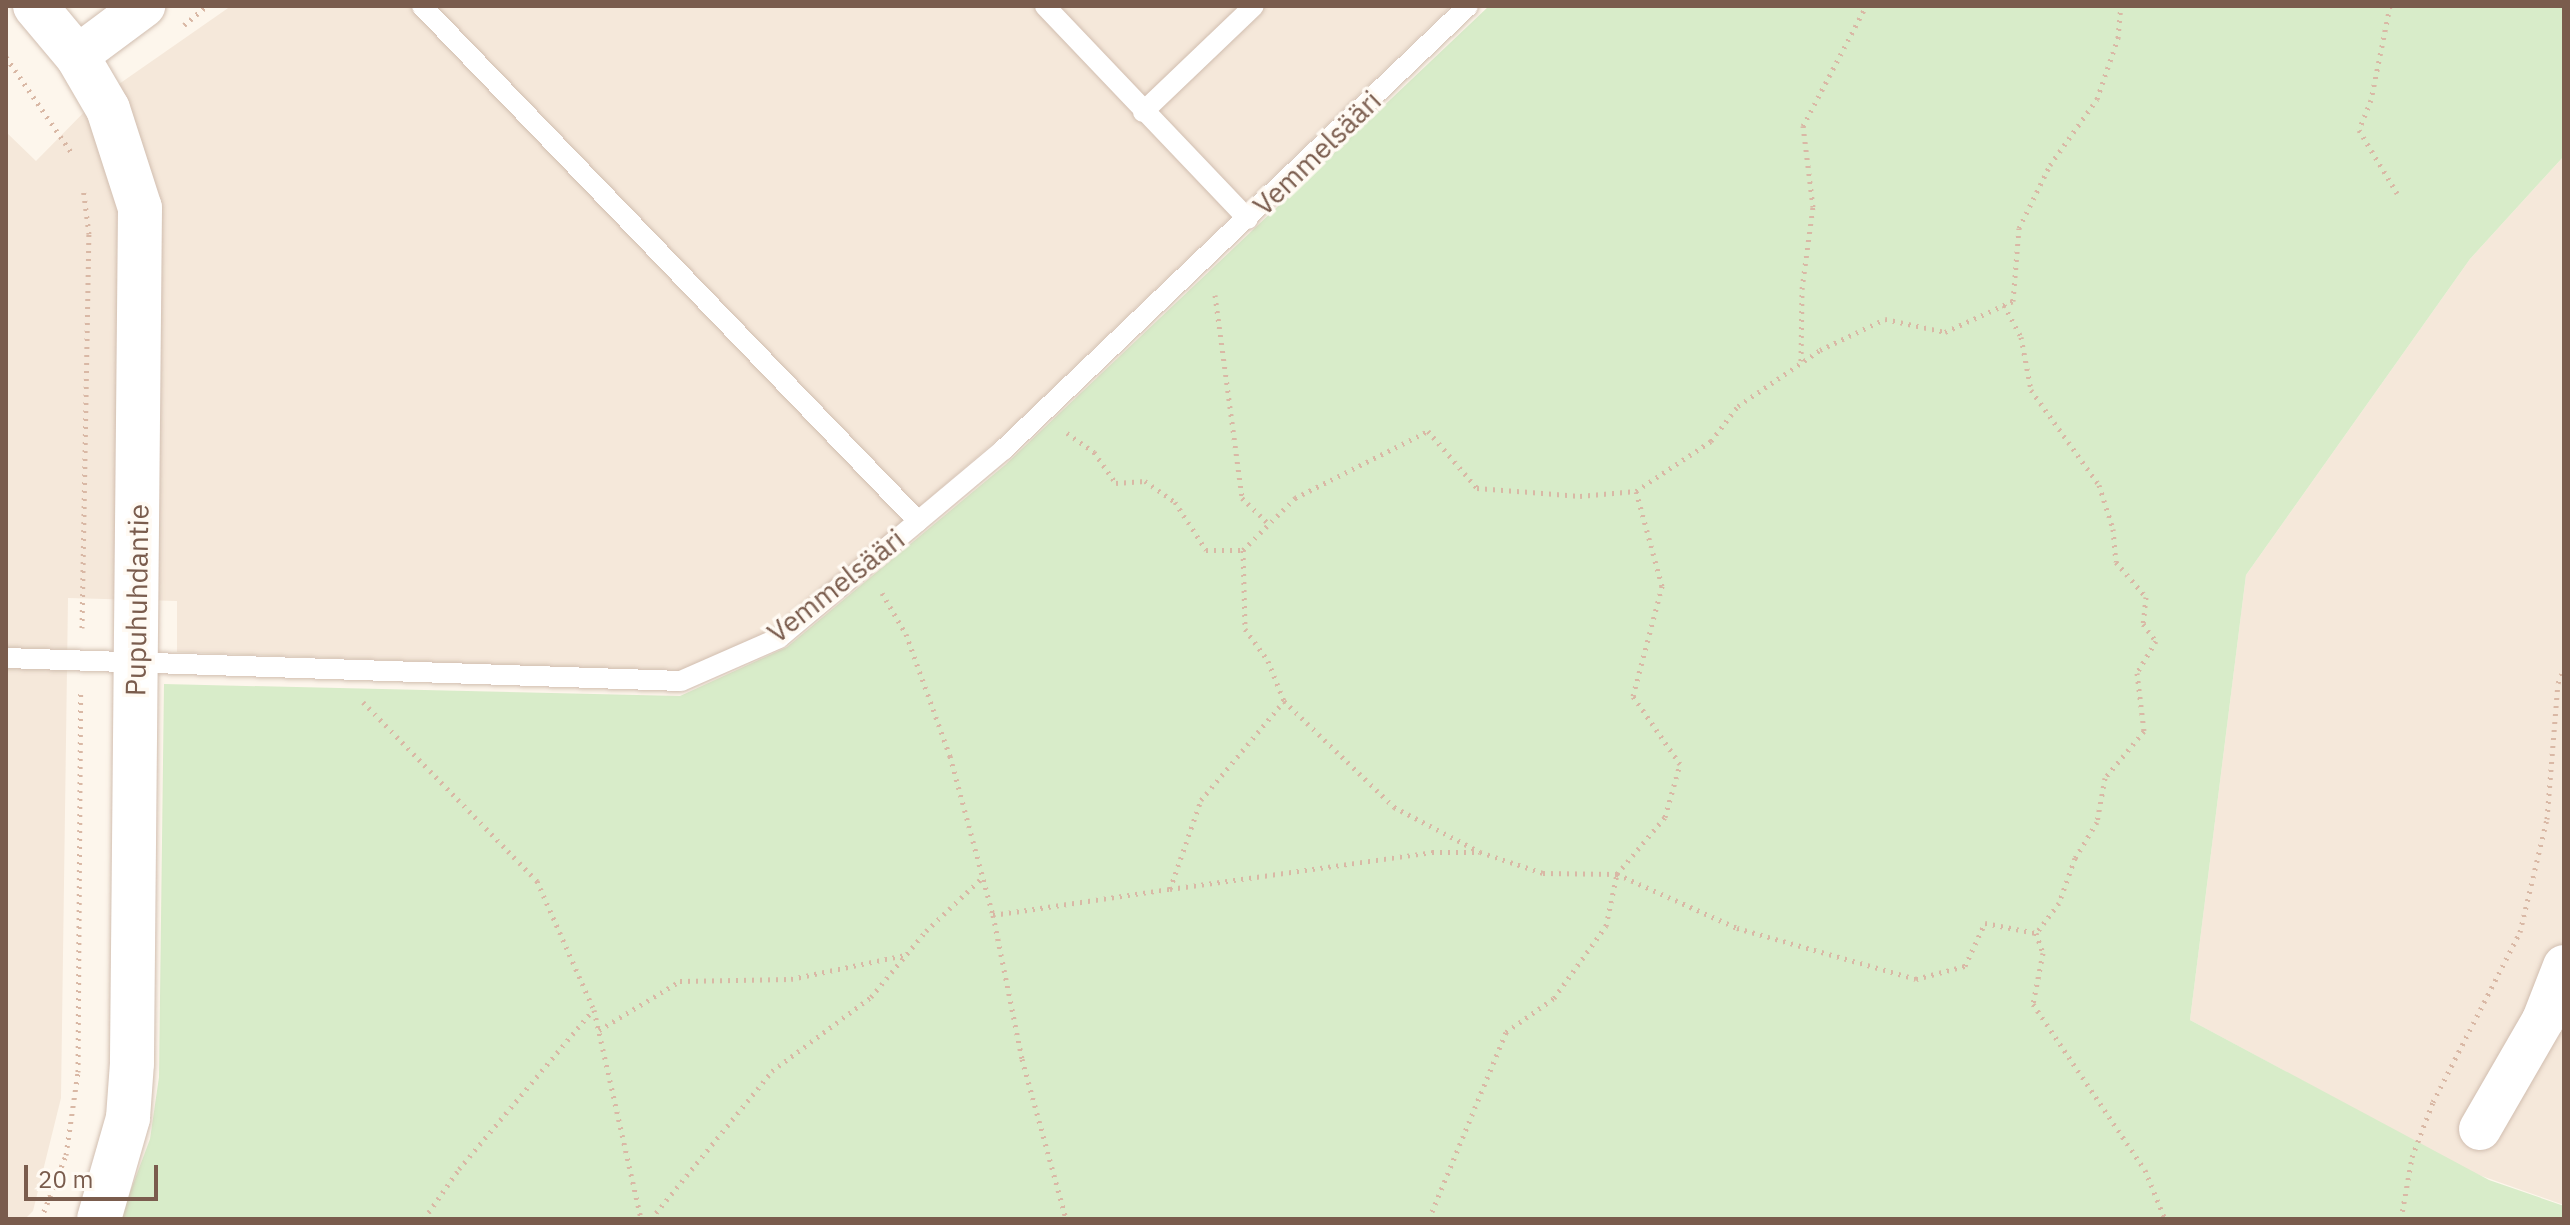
<!DOCTYPE html>
<meta charset="utf-8">
<style>
body{margin:0}
#map{position:relative;width:2570px;height:1225px;overflow:hidden;background:#fdf6ec;font-family:"IBM Plex Sans",sans-serif}
div>[style]{position:absolute}
.residential>*{inset:0;background:#f5e8da}
.green>*{inset:0;background:#d8ecc9}
.path>*{height:5px;margin-top:-2.5px;transform-origin:0;background:repeating-linear-gradient(90deg,#d9b8a5 0 2px,transparent 0 8px)}
.roads{filter:drop-shadow(0 0 2px #d1beb0) drop-shadow(0 0 2px #d1beb0)}
.service>*{height:20px;margin:-10px;padding:0 10px;transform-origin:10px;border-radius:10px;background:#fff}
.minor>*{height:42px;margin:-21px;padding:0 21px;transform-origin:21px;border-radius:21px;background:#fff}
.tertiary>*{height:44px;margin:-22px;padding:0 22px;transform-origin:22px;border-radius:22px;background:#fff}
span{translate:-50% -50%;white-space:nowrap;text-align:center;line-height:1.15;-webkit-text-stroke:7px #fffaf3;paint-order:stroke}
.street-label{font-size:28px;color:#7a5c4d}
.frame{position:absolute;inset:0;border:8px solid #7a5c4d;pointer-events:none}
.scale{position:absolute;left:24px;top:1165px;width:134px;height:36px;box-sizing:border-box;border:4px solid #7a5c4d;border-top:0;padding-left:10px;font-size:24px;line-height:28px;white-space:nowrap;color:#7a5c4d;-webkit-text-stroke:6px #fffaf3;paint-order:stroke}
</style>
<div id="map">
<div class="residential">
<i style="clip-path:polygon(231px 6px,1451px 6px,1006px 432px,777px 629px,679px 672px,177px 652px,177px 601px,68px 598px,61px 1098px,33px 1211px,25px 1219px,6px 1219px,6px 132px,36px 161px,96px 100px)"></i>
<i style="clip-path:polygon(2564px 156px,2564px 1205px,2476px 1174px,2190px 1020px,2246px 575px,2470px 259px)"></i>
</div>
<div class="green">
<i style="clip-path:polygon(1489px 6px,2564px 6px,2564px 156px,2470px 259px,2246px 575px,2190px 1020px,2489px 1180px,2564px 1206px,2564px 1219px,120px 1219px,150px 1139px,159px 1077px,164px 684px,680px 696px,787px 647px,1005px 465px)"></i>
</div>
<div class="path">
<i style="left:2390px;top:6px;width:96px;rotate:101.4deg"></i>
<i style="left:2371px;top:100px;width:32px;rotate:112deg"></i>
<i style="left:2359px;top:130px;width:74px;rotate:58.9deg"></i>
<i style="left:184px;top:25px;width:30px;rotate:-40deg"></i>
<i style="left:6px;top:57px;width:119px;rotate:55.6deg"></i>
<i style="left:1215px;top:295px;width:205px;rotate:82.4deg"></i>
<i style="left:1242px;top:498px;width:37px;rotate:44deg"></i>
<i style="left:2004px;top:305px;width:36px;rotate:62deg"></i>
<i style="left:2021px;top:337px;width:54px;rotate:79.3deg"></i>
<i style="left:2031px;top:390px;width:117px;rotate:54.4deg"></i>
<i style="left:2099px;top:485px;width:46px;rotate:72.3deg"></i>
<i style="left:2113px;top:529px;width:33px;rotate:85deg"></i>
<i style="left:2116px;top:562px;width:46px;rotate:49.4deg"></i>
<i style="left:2146px;top:597px;width:27px;rotate:96deg"></i>
<i style="left:2143px;top:624px;width:21px;rotate:53deg"></i>
<i style="left:2156px;top:641px;width:37px;rotate:121deg"></i>
<i style="left:2137px;top:673px;width:58px;rotate:83.1deg"></i>
<i style="left:2144px;top:731px;width:61px;rotate:129.7deg"></i>
<i style="left:2105px;top:778px;width:45px;rotate:100.3deg"></i>
<i style="left:2097px;top:822px;width:42px;rotate:121.4deg"></i>
<i style="left:2075px;top:858px;width:48px;rotate:109.6deg"></i>
<i style="left:2059px;top:903px;width:38px;rotate:127deg"></i>
<i style="left:1801px;top:361px;width:72px;rotate:-89.2deg"></i>
<i style="left:1802px;top:289px;width:83px;rotate:-82.4deg"></i>
<i style="left:1813px;top:207px;width:82px;rotate:-97deg"></i>
<i style="left:1803px;top:126px;width:136px;rotate:-62.3deg"></i>
<i style="left:1067px;top:433px;width:33px;rotate:35deg"></i>
<i style="left:1094px;top:452px;width:38px;rotate:55deg"></i>
<i style="left:1116px;top:483px;width:29px;rotate:-4deg"></i>
<i style="left:1145px;top:481px;width:37px;rotate:35deg"></i>
<i style="left:1175px;top:502px;width:57px;rotate:57.1deg"></i>
<i style="left:1206px;top:550px;width:37px"></i>
<i style="left:1243px;top:550px;width:79px;rotate:88.5deg"></i>
<i style="left:1245px;top:629px;width:39px;rotate:54deg"></i>
<i style="left:1268px;top:661px;width:43px;rotate:68.2deg"></i>
<i style="left:1243px;top:550px;width:74px;rotate:-45deg"></i>
<i style="left:1295px;top:498px;width:149px;rotate:-26.7deg"></i>
<i style="left:1428px;top:431px;width:75px;rotate:49.3deg"></i>
<i style="left:1477px;top:488px;width:103px;rotate:4.4deg"></i>
<i style="left:1580px;top:496px;width:56px;rotate:-5.1deg"></i>
<i style="left:882px;top:593px;width:48px;rotate:59.7deg"></i>
<i style="left:906px;top:634px;width:130px;rotate:70.2deg"></i>
<i style="left:950px;top:756px;width:165px;rotate:74.9deg"></i>
<i style="left:993px;top:915px;width:147px;rotate:78.6deg"></i>
<i style="left:1022px;top:1059px;width:166px;rotate:74.6deg"></i>
<i style="left:82px;top:628px;width:394px;rotate:-89deg"></i>
<i style="left:89px;top:234px;width:47px;rotate:-97.3deg"></i>
<i style="left:363px;top:702px;width:250px;rotate:45.8deg"></i>
<i style="left:537px;top:881px;width:141px;rotate:66.2deg"></i>
<i style="left:594px;top:1010px;width:214px;rotate:77.3deg"></i>
<i style="left:1170px;top:889px;width:265px;rotate:-8deg"></i>
<i style="left:1432px;top:852px;width:47px"></i>
<i style="left:993px;top:915px;width:179px;rotate:-8.4deg"></i>
<i style="left:1170px;top:889px;width:94px;rotate:-70.8deg"></i>
<i style="left:1201px;top:800px;width:129px;rotate:-50deg"></i>
<i style="left:1284px;top:701px;width:153px;rotate:43.9deg"></i>
<i style="left:1394px;top:807px;width:97px;rotate:27.6deg"></i>
<i style="left:1480px;top:852px;width:66px;rotate:18.4deg"></i>
<i style="left:1543px;top:873px;width:74px;rotate:0.8deg"></i>
<i style="left:1617px;top:874px;width:132px;rotate:24.2deg"></i>
<i style="left:1737px;top:928px;width:186px;rotate:15.9deg"></i>
<i style="left:1916px;top:979px;width:51px;rotate:-14.9deg"></i>
<i style="left:1965px;top:966px;width:47px;rotate:-65.1deg"></i>
<i style="left:1985px;top:923px;width:52px;rotate:11.1deg"></i>
<i style="left:2036px;top:933px;width:21px;rotate:71deg"></i>
<i style="left:2043px;top:953px;width:52px;rotate:101.1deg"></i>
<i style="left:2033px;top:1004px;width:200px;rotate:56deg"></i>
<i style="left:2145px;top:1170px;width:53px;rotate:67.8deg"></i>
<i style="left:599px;top:1030px;width:95px;rotate:-31.2deg"></i>
<i style="left:680px;top:981px;width:111px;rotate:-1deg"></i>
<i style="left:791px;top:979px;width:116px;rotate:-11.9deg"></i>
<i style="left:41px;top:1219px;width:69px;rotate:-68.7deg"></i>
<i style="left:66px;top:1155px;width:84px;rotate:-81.8deg"></i>
<i style="left:78px;top:1072px;width:382px;rotate:-89.6deg"></i>
<i style="left:424px;top:1219px;width:61px;rotate:-55deg"></i>
<i style="left:459px;top:1169px;width:208px;rotate:-49.9deg"></i>
<i style="left:651px;top:1219px;width:191px;rotate:-50.7deg"></i>
<i style="left:772px;top:1071px;width:124px;rotate:-36.8deg"></i>
<i style="left:871px;top:997px;width:86px;rotate:-50.2deg"></i>
<i style="left:926px;top:931px;width:79px;rotate:-43.5deg"></i>
<i style="left:1429px;top:1219px;width:202px;rotate:-67.6deg"></i>
<i style="left:1506px;top:1032px;width:59px;rotate:-35.3deg"></i>
<i style="left:1554px;top:998px;width:89px;rotate:-54.2deg"></i>
<i style="left:1606px;top:926px;width:53px;rotate:-78.1deg"></i>
<i style="left:1617px;top:874px;width:75px;rotate:-49.9deg"></i>
<i style="left:1665px;top:817px;width:55px;rotate:-74.2deg"></i>
<i style="left:1680px;top:764px;width:83px;rotate:-124.7deg"></i>
<i style="left:1633px;top:696px;width:114px;rotate:-75.2deg"></i>
<i style="left:1662px;top:586px;width:98px;rotate:-105.3deg"></i>
<i style="left:1636px;top:491px;width:90px;rotate:-33.7deg"></i>
<i style="left:1711px;top:441px;width:44px;rotate:-52.4deg"></i>
<i style="left:1738px;top:406px;width:99px;rotate:-34.3deg"></i>
<i style="left:1820px;top:350px;width:72px;rotate:-25.5deg"></i>
<i style="left:1885px;top:319px;width:61px;rotate:12.2deg"></i>
<i style="left:1945px;top:332px;width:75px;rotate:-24.5deg"></i>
<i style="left:2013px;top:301px;width:73px;rotate:-85.3deg"></i>
<i style="left:2019px;top:228px;width:70px;rotate:-63.8deg"></i>
<i style="left:2050px;top:165px;width:81px;rotate:-54.5deg"></i>
<i style="left:2097px;top:99px;width:65px;rotate:-71deg"></i>
<i style="left:2118px;top:38px;width:32px;rotate:-85deg"></i>
<i style="left:2401px;top:1219px;width:63px;rotate:-79.9deg"></i>
<i style="left:2412px;top:1157px;width:59px;rotate:-69.1deg"></i>
<i style="left:2433px;top:1102px;width:191px;rotate:-62.9deg"></i>
<i style="left:2520px;top:932px;width:116px;rotate:-76.6deg"></i>
<i style="left:2547px;top:819px;width:136px;rotate:-85.4deg"></i>
<i style="left:2558px;top:683px;width:15px;rotate:-67deg"></i>
</div>
<div class="roads">
<div class="service">
<i style="left:422px;top:6px;width:715px;rotate:46.08deg"></i>
<i style="left:1045px;top:6px;width:294px;rotate:46.4deg"></i>
<i style="left:1143px;top:112px;width:153px;rotate:-43.7deg"></i>
<i style="left:6px;top:658px;width:675px;rotate:1.95deg"></i>
<i style="left:681px;top:681px;width:107px;rotate:-23.7deg"></i>
<i style="left:779px;top:638px;width:292px;rotate:-40deg"></i>
<i style="left:1003px;top:450px;width:643px;rotate:-43.68deg"></i>
</div>
<div class="minor">
<i style="left:77px;top:56px;width:84px;rotate:-36.7deg"></i>
<i style="left:2480px;top:1129px;width:126px;rotate:-60deg"></i>
<i style="left:2543px;top:1020px;width:58px;rotate:-68.7deg"></i>
</div>
<div class="tertiary">
<i style="left:35px;top:6px;width:65px;rotate:50deg"></i>
<i style="left:77px;top:56px;width:61px;rotate:59.7deg"></i>
<i style="left:108px;top:109px;width:104px;rotate:72.1deg"></i>
<i style="left:140px;top:208px;width:855px;rotate:90.54deg"></i>
<i style="left:132px;top:1063px;width:55px;rotate:94.2deg"></i>
<i style="left:128px;top:1118px;width:105px;rotate:106deg"></i>
</div>
</div>
<div class="street-label">
<span style="left:1317px;top:153px;rotate:-44deg">Vemmelsääri</span>
<span style="left:836px;top:586px;rotate:-38deg">Vemmelsääri</span>
<span style="left:137px;top:600px;rotate:-89deg">Pupuhuhdantie</span>
</div>
<div class="frame"></div>
<div class="scale">20 m</div>
</div>
